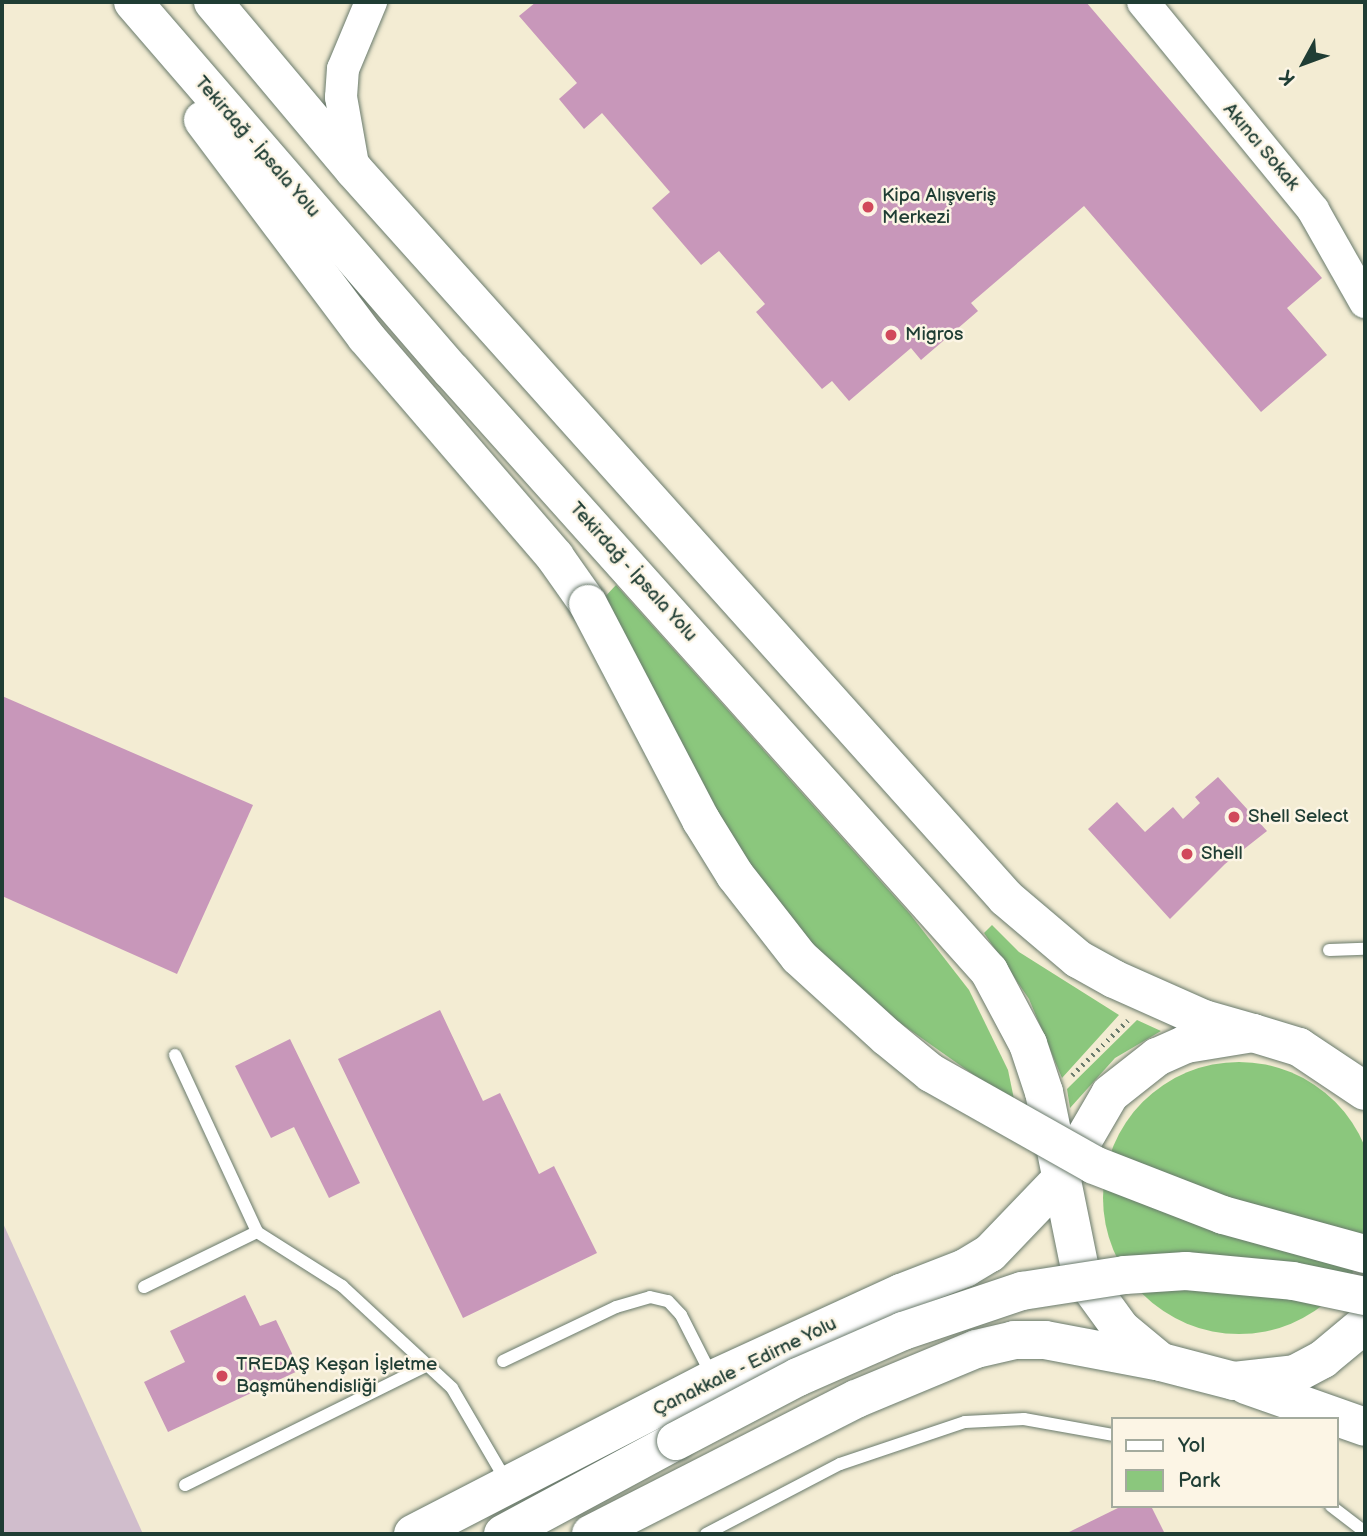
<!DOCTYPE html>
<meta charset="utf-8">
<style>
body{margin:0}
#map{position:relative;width:1367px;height:1536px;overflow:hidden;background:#f3ecd3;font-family:"Balsamiq Sans",sans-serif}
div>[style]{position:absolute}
.industrial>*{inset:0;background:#d0bdcc}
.green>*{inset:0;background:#8bc77d}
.round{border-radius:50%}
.building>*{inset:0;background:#c897ba}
.path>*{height:4.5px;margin-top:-2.25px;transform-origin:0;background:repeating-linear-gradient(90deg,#697a6c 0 2px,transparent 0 7px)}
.roads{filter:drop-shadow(0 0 2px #697a6c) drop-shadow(0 0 2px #697a6c)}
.service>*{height:12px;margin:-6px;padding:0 6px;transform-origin:6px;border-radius:6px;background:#fff}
.tertiary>*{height:32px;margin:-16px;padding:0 16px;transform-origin:16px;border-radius:16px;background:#fff}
.trunk>*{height:38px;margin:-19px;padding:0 19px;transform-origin:19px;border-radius:19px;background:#fff}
.bridges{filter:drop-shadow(0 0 2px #697a6c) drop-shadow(0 0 2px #697a6c)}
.trunk-bridge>*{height:38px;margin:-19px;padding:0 19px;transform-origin:19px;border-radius:19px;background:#fff}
.dots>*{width:19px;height:19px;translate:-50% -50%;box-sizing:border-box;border:4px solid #fcf5e5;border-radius:50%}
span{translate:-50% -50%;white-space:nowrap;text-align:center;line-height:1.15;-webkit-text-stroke:5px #fcf5e5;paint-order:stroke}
.street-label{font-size:19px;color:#1f3d34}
.poi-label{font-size:19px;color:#1f3d34}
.left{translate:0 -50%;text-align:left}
.frame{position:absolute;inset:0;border:4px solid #1f3d34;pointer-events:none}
.legend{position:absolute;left:1111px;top:1417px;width:228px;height:91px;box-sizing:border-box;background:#fcf5e5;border:2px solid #a4ab9e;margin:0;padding:9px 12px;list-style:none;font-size:21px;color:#1f3d34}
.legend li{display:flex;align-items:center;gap:14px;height:35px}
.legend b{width:35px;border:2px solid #a4ab9e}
.north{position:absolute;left:1269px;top:28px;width:70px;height:70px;-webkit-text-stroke:5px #fcf5e5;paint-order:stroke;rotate:229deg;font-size:19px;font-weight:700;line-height:28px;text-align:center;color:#1f3d34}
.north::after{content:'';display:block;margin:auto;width:24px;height:32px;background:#1f3d34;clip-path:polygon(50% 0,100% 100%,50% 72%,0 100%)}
</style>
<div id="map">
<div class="industrial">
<i style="clip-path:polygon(2px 1221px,143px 1534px,2px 1534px)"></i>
</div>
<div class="green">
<i style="clip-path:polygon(616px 585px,910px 914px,969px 990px,1008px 1070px,1015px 1104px,842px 982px,724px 839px,602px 600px)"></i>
<i style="clip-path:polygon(992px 925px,1019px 952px,1119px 1015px,1062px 1078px,1029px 999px,984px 933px)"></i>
<i style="clip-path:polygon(1137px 1020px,1161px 1031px,1115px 1058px,1070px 1108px,1067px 1089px)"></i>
<i class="round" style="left:1103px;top:1062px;width:272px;height:272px"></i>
</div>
<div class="building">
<i style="clip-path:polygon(536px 2px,1086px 2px,1322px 278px,1287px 308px,1327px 355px,1261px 412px,1084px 206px,971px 303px,978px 311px,921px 360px,911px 348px,849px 401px,832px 381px,822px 389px,756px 312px,765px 304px,719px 251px,701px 265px,652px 208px,670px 192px,602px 113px,584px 129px,559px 99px,577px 83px,519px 16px)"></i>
<i style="clip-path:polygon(2px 696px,253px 805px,177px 974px,2px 896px)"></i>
<i style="clip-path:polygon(1218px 777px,1267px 831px,1225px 864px,1170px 919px,1088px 829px,1117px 802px,1145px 832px,1173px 807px,1183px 819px,1200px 803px,1195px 797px)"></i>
<i style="clip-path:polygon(440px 1010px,483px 1101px,500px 1093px,539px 1174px,554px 1166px,597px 1253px,463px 1318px,338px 1059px)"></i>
<i style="clip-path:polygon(290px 1039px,360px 1183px,329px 1198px,294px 1127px,271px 1138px,235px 1066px)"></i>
<i style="clip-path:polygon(245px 1295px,260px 1326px,276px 1320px,300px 1370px,168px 1432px,144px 1382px,185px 1362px,170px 1331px)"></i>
<i style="clip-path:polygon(1122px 1506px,1151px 1506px,1165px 1534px,1065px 1534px)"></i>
</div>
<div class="path">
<i style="left:1072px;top:1075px;width:78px;rotate:-44.5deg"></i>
</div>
<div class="roads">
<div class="service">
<i style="left:1329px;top:950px;width:36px;rotate:-2deg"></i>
<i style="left:175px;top:1055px;width:195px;rotate:65.1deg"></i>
<i style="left:257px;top:1232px;width:101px;rotate:32.4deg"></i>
<i style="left:342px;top:1286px;width:150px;rotate:42.8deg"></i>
<i style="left:452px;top:1388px;width:109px;rotate:59.7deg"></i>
<i style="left:144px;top:1287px;width:126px;rotate:-26deg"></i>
<i style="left:503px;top:1361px;width:125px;rotate:-25.5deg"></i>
<i style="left:616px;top:1307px;width:35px;rotate:-16deg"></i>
<i style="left:650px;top:1297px;width:18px;rotate:13deg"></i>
<i style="left:668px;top:1301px;width:19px;rotate:47deg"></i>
<i style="left:681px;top:1315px;width:68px;rotate:63.1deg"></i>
<i style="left:185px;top:1485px;width:271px;rotate:-26.3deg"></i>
<i style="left:1331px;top:1506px;width:43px;rotate:37.4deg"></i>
<i style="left:706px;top:1534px;width:151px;rotate:-27.6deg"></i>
<i style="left:840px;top:1464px;width:132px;rotate:-18.6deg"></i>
<i style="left:965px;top:1422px;width:59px;rotate:-2.9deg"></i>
<i style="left:1024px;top:1419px;width:90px;rotate:10.2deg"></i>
</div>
<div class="tertiary">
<i style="left:1143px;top:2px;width:269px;rotate:50.7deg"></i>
<i style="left:1313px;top:210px;width:106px;rotate:60.5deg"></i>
<i style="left:354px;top:170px;width:74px;rotate:-100.1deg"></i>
<i style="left:341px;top:97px;width:28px;rotate:-86deg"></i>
<i style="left:343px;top:69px;width:73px;rotate:-67.3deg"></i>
</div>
<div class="trunk">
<i style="left:133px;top:2px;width:486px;rotate:49.2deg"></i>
<i style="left:451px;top:370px;width:807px;rotate:48.17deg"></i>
<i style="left:989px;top:971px;width:83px;rotate:61.9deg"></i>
<i style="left:1028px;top:1044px;width:51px;rotate:71.6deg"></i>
<i style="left:1044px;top:1092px;width:186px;rotate:78.5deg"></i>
<i style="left:1081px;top:1274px;width:68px;rotate:54deg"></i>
<i style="left:1121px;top:1329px;width:52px;rotate:39.5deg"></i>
<i style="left:1161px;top:1362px;width:75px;rotate:14.6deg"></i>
<i style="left:1234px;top:1381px;width:61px;rotate:-6.5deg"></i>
<i style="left:1295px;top:1374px;width:32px;rotate:-28deg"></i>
<i style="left:1323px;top:1359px;width:55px;rotate:-39.8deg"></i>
<i style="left:213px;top:2px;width:219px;rotate:50deg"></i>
<i style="left:354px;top:170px;width:977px;rotate:48.15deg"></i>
<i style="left:1006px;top:898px;width:94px;rotate:40.3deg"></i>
<i style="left:1078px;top:959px;width:41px;rotate:29.1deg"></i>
<i style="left:1114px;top:979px;width:98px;rotate:24deg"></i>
<i style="left:1204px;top:1019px;width:51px;rotate:15.9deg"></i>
<i style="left:203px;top:120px;width:271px;rotate:53.1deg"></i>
<i style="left:366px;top:337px;width:290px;rotate:49.3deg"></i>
<i style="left:555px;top:557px;width:57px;rotate:54.9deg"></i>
<i style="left:1246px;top:1385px;width:126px;rotate:19.4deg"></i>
<i style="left:413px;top:1534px;width:338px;rotate:-27.3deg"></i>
<i style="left:713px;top:1379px;width:207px;rotate:-24.6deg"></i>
<i style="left:901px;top:1293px;width:69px;rotate:-21.3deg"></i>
<i style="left:965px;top:1268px;width:29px;rotate:-31deg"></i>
<i style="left:990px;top:1253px;width:101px;rotate:-46.2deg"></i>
<i style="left:1060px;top:1180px;width:99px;rotate:-59.8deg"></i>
<i style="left:1110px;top:1094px;width:60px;rotate:-38.2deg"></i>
<i style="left:1157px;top:1057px;width:32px;rotate:-24deg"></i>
<i style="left:1186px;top:1044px;width:68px;rotate:-9.3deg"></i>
<i style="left:1253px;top:1033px;width:48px;rotate:16.9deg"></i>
<i style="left:1299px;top:1047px;width:79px;rotate:33.7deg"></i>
<i style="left:503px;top:1534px;width:196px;rotate:-28.3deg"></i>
<i style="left:591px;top:1534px;width:297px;rotate:-27deg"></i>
<i style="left:856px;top:1399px;width:130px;rotate:-22.6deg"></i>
<i style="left:976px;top:1349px;width:39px;rotate:-13deg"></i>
<i style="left:1014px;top:1340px;width:31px"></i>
<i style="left:1045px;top:1340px;width:113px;rotate:10.7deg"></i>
</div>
</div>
<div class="bridges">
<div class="trunk-bridge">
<i style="left:588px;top:604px;width:244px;rotate:62.4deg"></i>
<i style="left:701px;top:820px;width:65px;rotate:58.3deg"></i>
<i style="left:735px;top:875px;width:104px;rotate:52deg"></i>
<i style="left:799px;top:957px;width:119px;rotate:42.3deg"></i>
<i style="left:887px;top:1037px;width:57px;rotate:39.3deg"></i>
<i style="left:931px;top:1073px;width:187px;rotate:29.4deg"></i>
<i style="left:1094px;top:1165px;width:138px;rotate:21.2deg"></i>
<i style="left:1223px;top:1215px;width:147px;rotate:15.4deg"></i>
<i style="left:676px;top:1441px;width:138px;rotate:-27.7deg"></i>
<i style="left:798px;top:1377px;width:115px;rotate:-23.7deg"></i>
<i style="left:903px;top:1331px;width:126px;rotate:-18.6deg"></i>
<i style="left:1022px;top:1291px;width:104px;rotate:-8.8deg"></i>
<i style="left:1125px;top:1275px;width:61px;rotate:-3.8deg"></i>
<i style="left:1186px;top:1271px;width:107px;rotate:5.3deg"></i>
<i style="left:1293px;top:1281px;width:74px;rotate:11.8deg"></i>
</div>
</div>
<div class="dots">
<i style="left:868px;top:207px;background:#d1495b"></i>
<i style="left:891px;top:335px;background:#d1495b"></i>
<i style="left:1234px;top:817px;background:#d1495b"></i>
<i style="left:1187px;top:854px;background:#d1495b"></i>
<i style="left:222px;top:1376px;background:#d1495b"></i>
</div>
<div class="street-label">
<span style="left:257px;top:147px;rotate:49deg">Tekirdağ - İpsala Yolu</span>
<span style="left:1261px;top:147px;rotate:50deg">Akıncı Sokak</span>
<span style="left:633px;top:572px;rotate:48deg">Tekirdağ - İpsala Yolu</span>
<span style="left:745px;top:1367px;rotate:-26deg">Çanakkale - Edirne Yolu</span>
</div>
<div class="poi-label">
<span class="left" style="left:882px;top:207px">Kipa Alışveriş<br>Merkezi</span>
<span class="left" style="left:905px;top:335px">Migros</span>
<span class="left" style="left:1248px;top:817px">Shell Select</span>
<span class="left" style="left:1201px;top:854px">Shell</span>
<span class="left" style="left:236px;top:1376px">TREDAŞ Keşan İşletme<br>Başmühendisliği</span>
</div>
<div class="frame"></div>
<ul class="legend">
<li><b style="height:9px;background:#fff"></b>Yol</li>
<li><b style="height:19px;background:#8bc77d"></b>Park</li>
</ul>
<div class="north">K</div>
</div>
